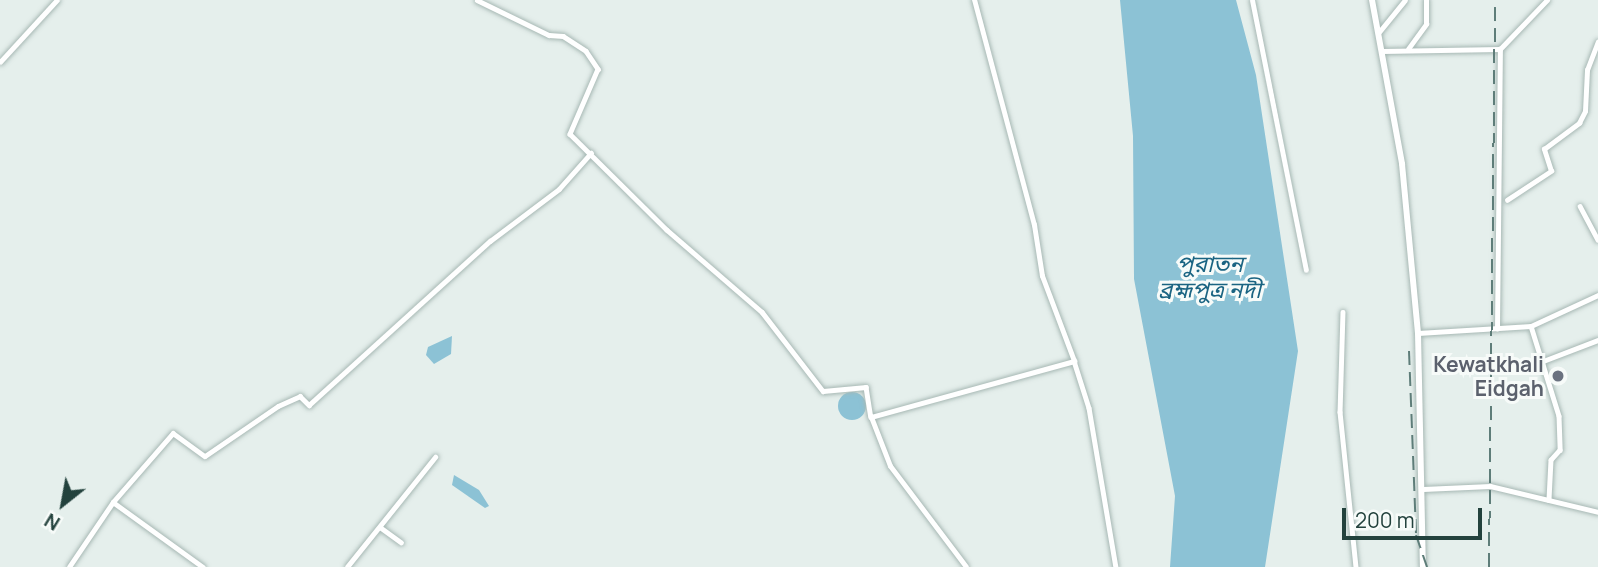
<!DOCTYPE html>
<meta charset="utf-8">
<style>
body{margin:0}
#map{position:relative;width:1598px;height:567px;overflow:hidden;background:#e5efec;font-family:Manrope,"Noto Sans Bengali",sans-serif}
div>[style]{position:absolute}
.water>*{inset:0;background:#8cc2d5}
.round{border-radius:50%}
.roads{filter:drop-shadow(0 0 2px #a7b8b4) drop-shadow(0 0 2px #a7b8b4)}
.minor>*{height:4.5px;margin:-2.25px;padding:0 2.25px;transform-origin:2.25px;border-radius:2.25px;background:#fff}
.tertiary>*{height:5px;margin:-2.5px;padding:0 2.5px;transform-origin:2.5px;border-radius:2.5px;background:#fff}
.secondary>*{height:6px;margin:-3px;padding:0 3px;transform-origin:3px;border-radius:3px;background:#fff}
.rail>*{height:2px;margin-top:-1px;transform-origin:0;background:repeating-linear-gradient(90deg,#5e7d79 0 14px,transparent 0 21px)}
.dots>*{width:19px;height:19px;translate:-50% -50%;box-sizing:border-box;border:4px solid #f7fbf9;border-radius:50%}
span{translate:-50% -50%;white-space:nowrap;text-align:center;line-height:1.15;-webkit-text-stroke:6px #f7fbf9;paint-order:stroke}
.worship-label{font-size:21px;color:#5b616d;font-weight:700}
.right{translate:-100% -50%;text-align:right}
.water-label{font-size:23px;color:#1a6482;font-style:italic}
.north{position:absolute;left:28px;top:469px;width:70px;height:70px;-webkit-text-stroke:5px #f7fbf9;paint-order:stroke;rotate:211deg;font-size:19px;font-weight:700;line-height:28px;text-align:center;color:#23423d}
.north::after{content:'';display:block;margin:auto;width:24px;height:32px;background:#23423d;clip-path:polygon(50% 0,100% 100%,50% 72%,0 100%)}
.scale{position:absolute;left:1342px;top:508px;width:140px;height:32px;box-sizing:border-box;border:4px solid #23423d;border-top:0;padding-left:9px;font-size:21px;line-height:24px;white-space:nowrap;color:#23423d;-webkit-text-stroke:5px #f7fbf9;paint-order:stroke}
</style>
<div id="map">
<div class="water">
<i style="clip-path:polygon(1120px 0,1236px 0,1256px 75px,1298px 351px,1265px 567px,1170px 567px,1175px 496px,1134px 279px,1133px 136px)"></i>
<i style="clip-path:polygon(452px 336px,451px 354px,434px 364px,426px 355px,428px 347px)"></i>
<i class="round" style="left:838px;top:392px;width:28px;height:28px"></i>
<i style="clip-path:polygon(454px 475px,479px 490px,489px 506px,485px 508px,452px 485px)"></i>
</div>
<div class="roads">
<div class="minor">
<i style="left:477px;top:0;width:80px;rotate:25.9deg"></i>
<i style="left:549px;top:35px;width:14px;rotate:4deg"></i>
<i style="left:563px;top:36px;width:27px;rotate:33deg"></i>
<i style="left:586px;top:51px;width:22px;rotate:56deg"></i>
<i style="left:598px;top:69px;width:71px;rotate:113.3deg"></i>
<i style="left:570px;top:134px;width:136px;rotate:44.7deg"></i>
<i style="left:667px;top:230px;width:125px;rotate:40.8deg"></i>
<i style="left:762px;top:312px;width:100px;rotate:52.3deg"></i>
<i style="left:823px;top:391px;width:43px;rotate:-5.3deg"></i>
<i style="left:866px;top:387px;width:30px;rotate:81deg"></i>
<i style="left:1408px;top:49px;width:31px;rotate:-54deg"></i>
<i style="left:1426px;top:24px;width:24px;rotate:-90deg"></i>
<i style="left:1382px;top:51px;width:118px;rotate:-1deg"></i>
<i style="left:0;top:62px;width:84px;rotate:-47.4deg"></i>
<i style="left:1507px;top:200px;width:53px;rotate:-33.4deg"></i>
<i style="left:1551px;top:171px;width:23px;rotate:-108deg"></i>
<i style="left:1544px;top:149px;width:44px;rotate:-36.6deg"></i>
<i style="left:1579px;top:123px;width:13px;rotate:-63deg"></i>
<i style="left:1585px;top:111px;width:41px;rotate:-87.2deg"></i>
<i style="left:1587px;top:70px;width:30px;rotate:-69deg"></i>
<i style="left:1580px;top:206px;width:38px;rotate:62deg"></i>
<i style="left:1343px;top:312px;width:100px;rotate:91.7deg"></i>
<i style="left:1340px;top:412px;width:156px;rotate:84.1deg"></i>
<i style="left:1531px;top:326px;width:74px;rotate:-24.8deg"></i>
<i style="left:1497px;top:329px;width:280px;rotate:-89.4deg"></i>
<i style="left:1500px;top:49px;width:68px;rotate:-46.2deg"></i>
<i style="left:1418px;top:333px;width:113px;rotate:-3.5deg"></i>
<i style="left:1531px;top:326px;width:94px;rotate:72.7deg"></i>
<i style="left:1559px;top:416px;width:34px;rotate:88deg"></i>
<i style="left:1560px;top:450px;width:13px;rotate:132deg"></i>
<i style="left:1551px;top:460px;width:40px;rotate:92.9deg"></i>
<i style="left:1074px;top:361px;width:49px;rotate:72.3deg"></i>
<i style="left:1089px;top:408px;width:161px;rotate:80.4deg"></i>
<i style="left:113px;top:502px;width:91px;rotate:-49deg"></i>
<i style="left:173px;top:433px;width:39px;rotate:36deg"></i>
<i style="left:205px;top:456px;width:88px;rotate:-34.4deg"></i>
<i style="left:278px;top:406px;width:24px;rotate:-24deg"></i>
<i style="left:300px;top:396px;width:13px;rotate:45deg"></i>
<i style="left:309px;top:405px;width:244px;rotate:-42.2deg"></i>
<i style="left:490px;top:241px;width:86px;rotate:-37deg"></i>
<i style="left:559px;top:189px;width:48px;rotate:-48.4deg"></i>
<i style="left:380px;top:527px;width:26px;rotate:36deg"></i>
<i style="left:69px;top:567px;width:78px;rotate:-55.9deg"></i>
<i style="left:113px;top:502px;width:111px;rotate:35.8deg"></i>
<i style="left:347px;top:567px;width:141px;rotate:-51.3deg"></i>
<i style="left:966px;top:567px;width:126px;rotate:-127deg"></i>
<i style="left:890px;top:466px;width:53px;rotate:-111.2deg"></i>
<i style="left:871px;top:417px;width:211px;rotate:-15.4deg"></i>
<i style="left:1074px;top:361px;width:91px;rotate:-110.6deg"></i>
<i style="left:1042px;top:276px;width:52px;rotate:-98.9deg"></i>
<i style="left:1034px;top:225px;width:233px;rotate:-104.9deg"></i>
</div>
<div class="tertiary">
<i style="left:1252px;top:0;width:275px;rotate:78.7deg"></i>
<i style="left:1379px;top:32px;width:41px;rotate:-50.9deg"></i>
<i style="left:1543px;top:361px;width:59px;rotate:-20.9deg"></i>
<i style="left:1423px;top:489px;width:67px;rotate:-2.6deg"></i>
<i style="left:1490px;top:486px;width:111px;rotate:13.5deg"></i>
</div>
<div class="secondary">
<i style="left:1372px;top:0;width:167px;rotate:79.6deg"></i>
<i style="left:1402px;top:164px;width:170px;rotate:84.6deg"></i>
<i style="left:1418px;top:333px;width:234px;rotate:88.8deg"></i>
</div>
</div>
<div class="rail">
<i style="left:1409px;top:351px;width:184px;rotate:87.8deg"></i>
<i style="left:1416px;top:535px;width:34px;rotate:71deg"></i>
<i style="left:1489px;top:567px;width:567px;rotate:-89.39deg"></i>
</div>
<div class="dots">
<i style="left:1558px;top:376px;background:#6b7280"></i>
</div>
<div class="worship-label">
<span class="right" style="left:1544px;top:376px">Kewatkhali<br>Eidgah</span>
</div>
<div class="water-label">
<span style="left:1210px;top:276px">পুরাতন<br>ব্রহ্মপুত্র নদী</span>
</div>
<div class="north">N</div>
<div class="scale">200 m</div>
</div>
